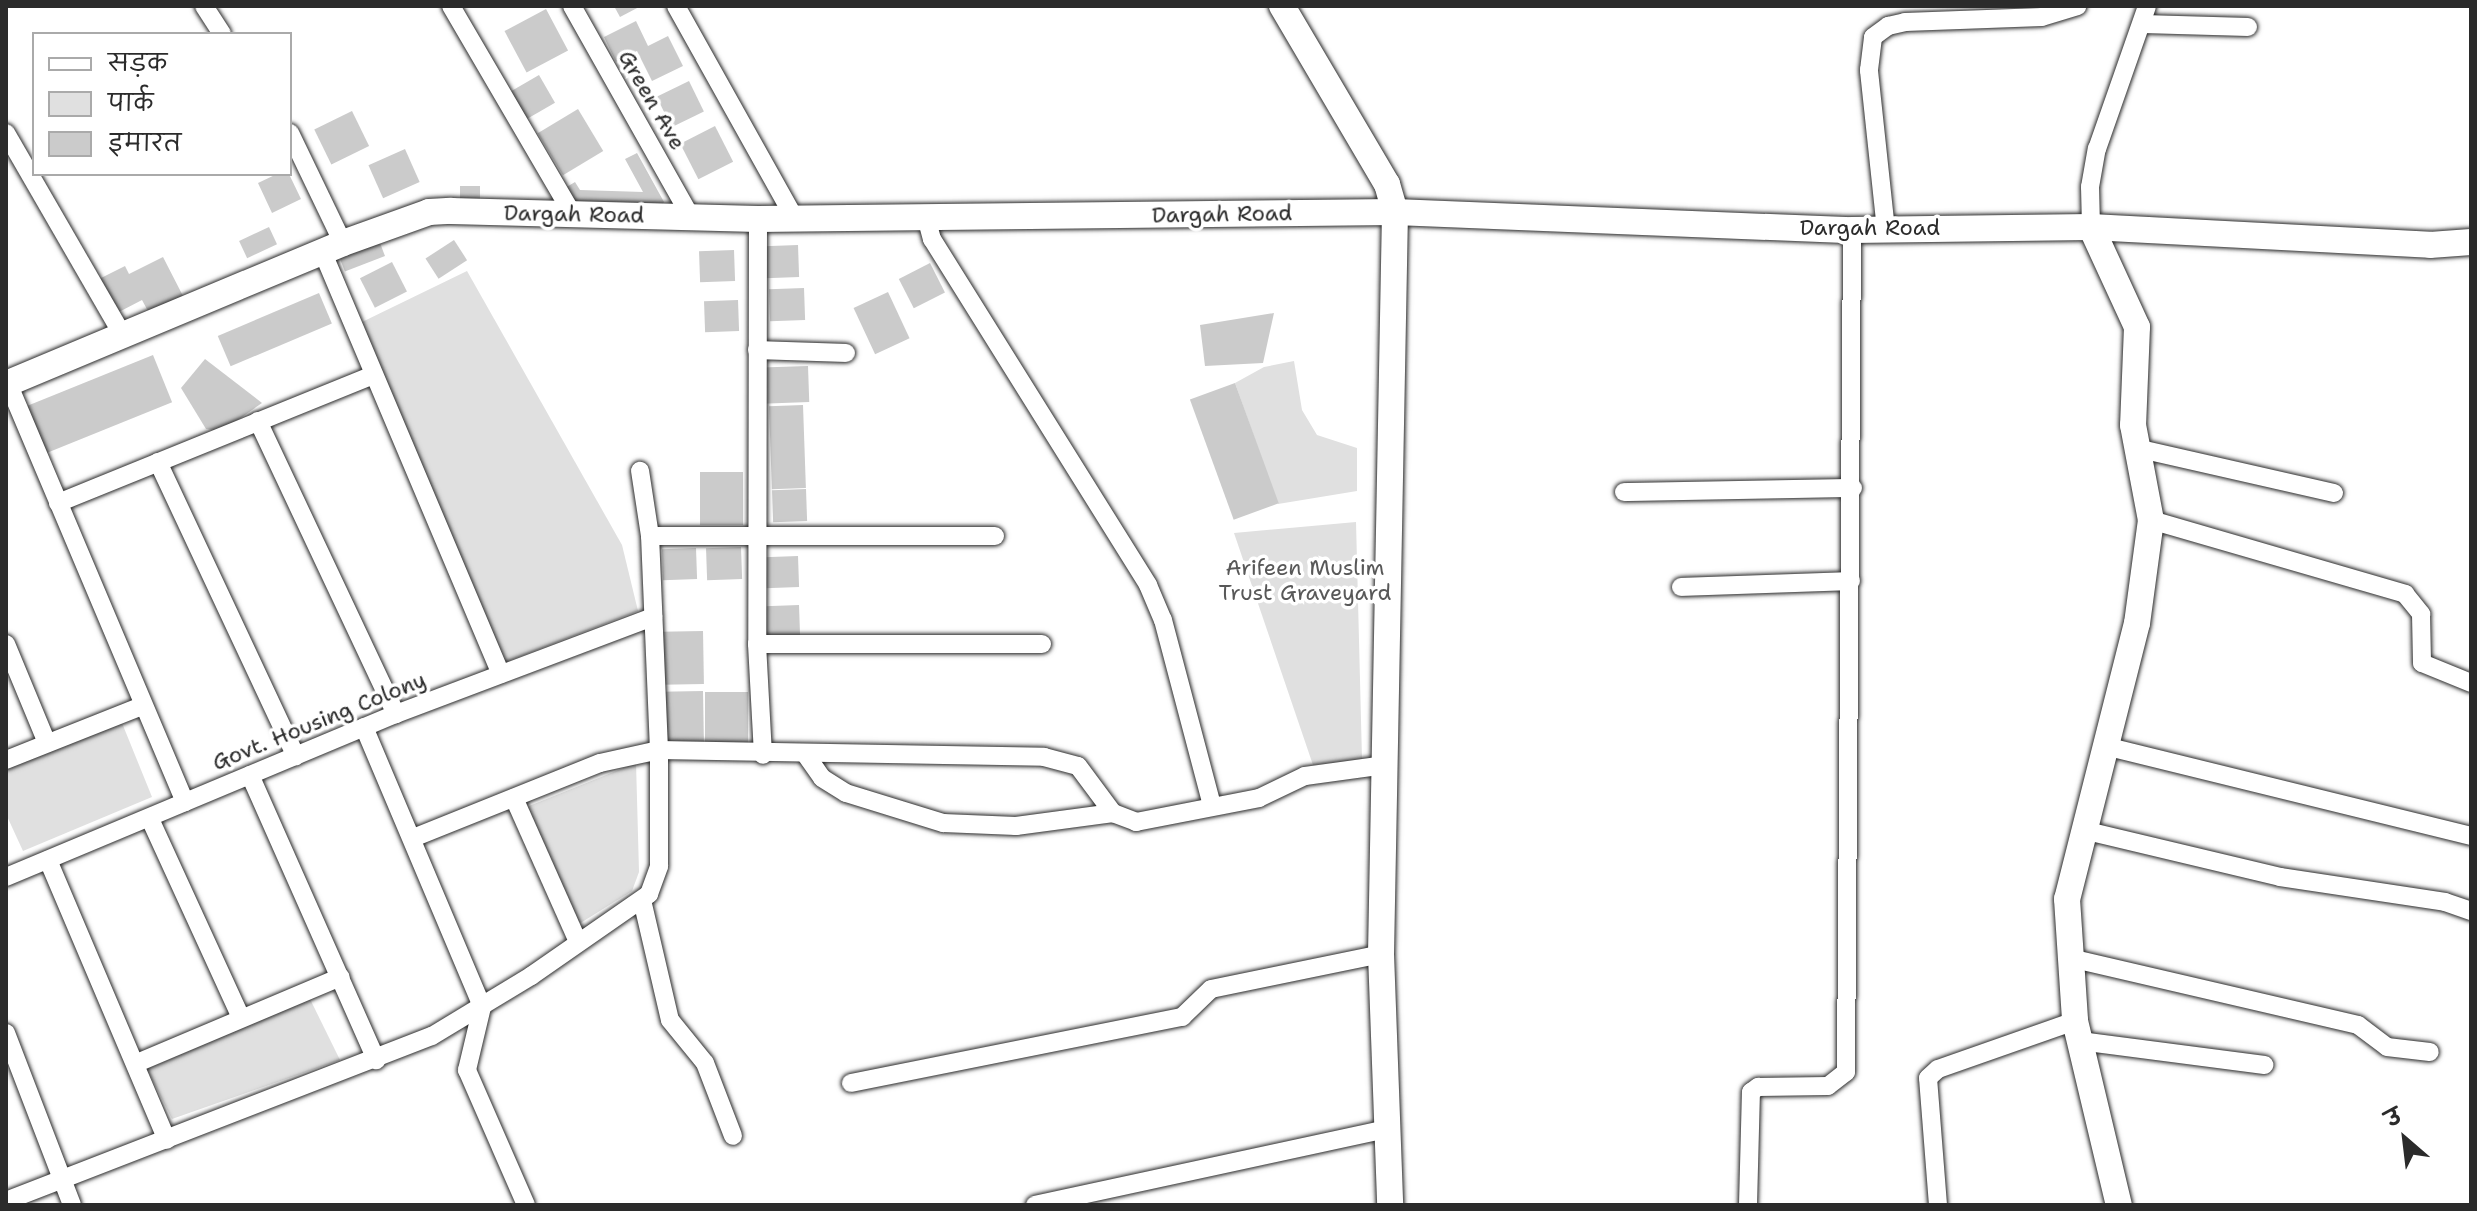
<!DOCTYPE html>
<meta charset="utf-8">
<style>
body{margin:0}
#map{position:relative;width:2477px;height:1211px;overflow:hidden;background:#fff;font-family:"Shantell Sans","Playpen Sans Deva",sans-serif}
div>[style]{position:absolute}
.green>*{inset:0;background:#e0e0e0}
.building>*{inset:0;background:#cbcbcb;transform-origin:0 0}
.roads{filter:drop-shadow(0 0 2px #2b2b2b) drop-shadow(0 0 2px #2b2b2b)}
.street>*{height:18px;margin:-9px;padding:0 9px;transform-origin:9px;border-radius:9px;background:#fff}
.secondary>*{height:26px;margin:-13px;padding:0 13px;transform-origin:13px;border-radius:13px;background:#fff}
span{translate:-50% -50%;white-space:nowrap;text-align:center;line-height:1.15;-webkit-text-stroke:7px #fff;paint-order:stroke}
.street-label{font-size:22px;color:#2b2b2b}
.park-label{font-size:22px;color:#585858}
.frame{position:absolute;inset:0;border:8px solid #2b2b2b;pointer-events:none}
.legend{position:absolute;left:32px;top:32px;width:260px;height:144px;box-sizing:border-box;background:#fff;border:2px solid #aaa;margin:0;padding:10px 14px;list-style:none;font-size:24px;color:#2b2b2b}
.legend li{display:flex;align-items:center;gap:16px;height:40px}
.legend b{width:40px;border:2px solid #aaa}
.north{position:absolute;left:2365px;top:1099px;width:80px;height:80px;-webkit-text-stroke:6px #fff;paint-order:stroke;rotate:332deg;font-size:22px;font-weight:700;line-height:32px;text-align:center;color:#2b2b2b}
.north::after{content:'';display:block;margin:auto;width:28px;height:36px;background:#2b2b2b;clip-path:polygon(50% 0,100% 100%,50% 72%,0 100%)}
</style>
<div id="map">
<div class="green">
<i style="clip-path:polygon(467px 271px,622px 545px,638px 611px,503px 663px,362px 322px)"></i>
<i style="clip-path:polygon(1294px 361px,1302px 410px,1317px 435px,1357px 448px,1357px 491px,1278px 504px,1235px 383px,1264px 367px)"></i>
<i style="clip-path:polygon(1356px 522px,1362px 760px,1313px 765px,1234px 533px)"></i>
<i style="clip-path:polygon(122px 723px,152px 797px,23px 851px,6px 814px,6px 769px)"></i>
<i style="clip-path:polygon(636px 763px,639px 872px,632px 891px,574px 927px,521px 827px,529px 806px)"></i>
<i style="clip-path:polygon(310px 999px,340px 1060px,172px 1119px,147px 1069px)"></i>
</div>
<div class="building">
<i style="clip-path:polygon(614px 6px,641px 6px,620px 17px)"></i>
<i style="left:546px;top:9px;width:47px;height:47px;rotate:62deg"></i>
<i style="clip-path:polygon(636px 21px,648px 46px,668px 36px,683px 66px,652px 81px,637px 51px,616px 62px,604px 37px)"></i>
<i style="left:539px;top:75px;width:32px;height:36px;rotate:60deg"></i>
<i style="left:689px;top:81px;width:34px;height:36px;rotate:64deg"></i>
<i style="left:578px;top:109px;width:49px;height:47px;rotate:59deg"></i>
<i style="left:352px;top:111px;width:39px;height:42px;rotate:64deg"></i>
<i style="left:715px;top:126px;width:40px;height:39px;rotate:63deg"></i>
<i style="left:405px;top:149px;width:36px;height:40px;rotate:66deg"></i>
<i style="clip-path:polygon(637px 153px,664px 202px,660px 209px,572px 201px,565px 188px,575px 182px,580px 190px,643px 192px,625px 159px)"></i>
<i style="clip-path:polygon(277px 174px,289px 174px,301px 199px,272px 213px,258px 183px)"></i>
<i style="left:460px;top:186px;width:20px;height:13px"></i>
<i style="left:269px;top:227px;width:19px;height:33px;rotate:65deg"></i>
<i style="left:454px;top:240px;width:24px;height:34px;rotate:57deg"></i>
<i style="left:380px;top:243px;width:14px;height:43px;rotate:69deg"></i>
<i style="left:798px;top:245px;width:32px;height:34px;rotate:88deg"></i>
<i style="left:734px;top:250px;width:31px;height:35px;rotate:88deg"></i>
<i style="clip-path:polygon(163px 257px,183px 296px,149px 313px,142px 300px,117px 313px,99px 279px,125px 266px,129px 274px)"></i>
<i style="left:392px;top:262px;width:33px;height:36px;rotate:63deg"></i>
<i style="left:930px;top:263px;width:33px;height:35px;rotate:63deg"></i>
<i style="left:804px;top:288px;width:32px;height:35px;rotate:88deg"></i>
<i style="left:888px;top:292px;width:51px;height:38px;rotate:65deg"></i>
<i style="left:319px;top:293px;width:33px;height:110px;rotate:67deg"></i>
<i style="left:738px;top:300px;width:31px;height:34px;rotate:88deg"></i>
<i style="clip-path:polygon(1274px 313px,1263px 363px,1205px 366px,1200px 325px)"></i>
<i style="left:153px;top:355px;width:51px;height:140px;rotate:68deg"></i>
<i style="clip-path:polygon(205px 359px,262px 403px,222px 431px,206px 429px,181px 388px)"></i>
<i style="left:808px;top:366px;width:36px;height:48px;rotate:88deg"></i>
<i style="left:1235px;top:383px;width:128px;height:48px;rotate:70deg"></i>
<i style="left:803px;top:405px;width:83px;height:34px;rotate:88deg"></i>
<i style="left:700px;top:472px;width:43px;height:53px"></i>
<i style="left:806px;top:489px;width:32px;height:34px;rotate:88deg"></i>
<i style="left:741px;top:547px;width:32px;height:35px;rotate:88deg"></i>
<i style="left:696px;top:548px;width:31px;height:34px;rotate:88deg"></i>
<i style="left:798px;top:556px;width:31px;height:34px;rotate:88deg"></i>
<i style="left:799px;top:605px;width:32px;height:34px;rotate:88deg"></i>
<i style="left:703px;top:631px;width:53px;height:42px;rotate:89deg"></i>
<i style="left:703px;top:691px;width:53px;height:42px;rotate:89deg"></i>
<i style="left:705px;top:692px;width:43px;height:54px"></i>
</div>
<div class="roads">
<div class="street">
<i style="left:204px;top:6px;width:33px;rotate:57deg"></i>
<i style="left:451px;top:6px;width:242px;rotate:59.7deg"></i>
<i style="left:572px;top:6px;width:242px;rotate:60.6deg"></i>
<i style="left:676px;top:6px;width:244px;rotate:60.8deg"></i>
<i style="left:2143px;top:24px;width:105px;rotate:1.6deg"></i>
<i style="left:6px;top:133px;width:230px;rotate:60deg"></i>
<i style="left:290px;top:133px;width:122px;rotate:64.3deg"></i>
<i style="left:926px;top:217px;width:23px;rotate:75deg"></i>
<i style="left:932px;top:239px;width:408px;rotate:58deg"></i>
<i style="left:1148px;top:585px;width:38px;rotate:67deg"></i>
<i style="left:1163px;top:620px;width:192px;rotate:75.2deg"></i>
<i style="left:758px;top:219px;width:425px;rotate:90.1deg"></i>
<i style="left:757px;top:644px;width:111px;rotate:86.9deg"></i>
<i style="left:2091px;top:227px;width:40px;rotate:-91.4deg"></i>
<i style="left:2090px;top:187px;width:39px;rotate:-80deg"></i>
<i style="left:2097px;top:149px;width:151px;rotate:-70.7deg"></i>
<i style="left:1886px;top:230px;width:161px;rotate:-96.1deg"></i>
<i style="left:1869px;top:70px;width:33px;rotate:-83deg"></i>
<i style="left:1873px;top:37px;width:19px;rotate:-36deg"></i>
<i style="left:1888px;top:26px;width:17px;rotate:-13deg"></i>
<i style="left:1905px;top:22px;width:137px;rotate:-2.1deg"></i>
<i style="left:2042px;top:17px;width:37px;rotate:-17deg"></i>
<i style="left:323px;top:253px;width:457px;rotate:67.1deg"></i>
<i style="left:757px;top:350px;width:89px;rotate:1.9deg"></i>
<i style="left:8px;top:383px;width:455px;rotate:67.1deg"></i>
<i style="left:258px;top:421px;width:324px;rotate:64.8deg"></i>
<i style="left:2136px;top:448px;width:203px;rotate:12.8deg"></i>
<i style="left:158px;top:462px;width:325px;rotate:64.9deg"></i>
<i style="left:1624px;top:492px;width:229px;rotate:-1deg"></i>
<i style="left:58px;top:503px;width:340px;rotate:-22.1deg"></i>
<i style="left:2151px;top:520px;width:265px;rotate:16.2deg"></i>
<i style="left:2405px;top:594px;width:26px;rotate:51deg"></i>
<i style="left:2421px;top:614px;width:49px;rotate:88.8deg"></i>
<i style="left:2422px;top:663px;width:53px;rotate:22.2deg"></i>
<i style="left:650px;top:536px;width:345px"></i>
<i style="left:1681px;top:587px;width:170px;rotate:-2deg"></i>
<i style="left:6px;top:644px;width:107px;rotate:67.5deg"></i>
<i style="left:757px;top:644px;width:285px"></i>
<i style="left:364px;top:727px;width:304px;rotate:67.1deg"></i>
<i style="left:482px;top:1007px;width:65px;rotate:103.4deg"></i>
<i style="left:467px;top:1070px;width:147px;rotate:66.4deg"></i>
<i style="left:2109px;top:747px;width:373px;rotate:13.8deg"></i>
<i style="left:806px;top:755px;width:28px;rotate:55deg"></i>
<i style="left:822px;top:778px;width:28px;rotate:32deg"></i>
<i style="left:846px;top:793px;width:102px;rotate:17.2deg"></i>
<i style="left:943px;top:823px;width:73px;rotate:2.4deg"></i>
<i style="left:1016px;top:826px;width:98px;rotate:-7.6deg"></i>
<i style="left:6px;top:760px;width:146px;rotate:-21.7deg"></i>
<i style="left:250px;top:775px;width:312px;rotate:66.1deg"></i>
<i style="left:514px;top:798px;width:158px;rotate:66deg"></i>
<i style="left:150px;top:819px;width:217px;rotate:65.4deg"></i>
<i style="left:2083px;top:830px;width:203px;rotate:13.4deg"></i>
<i style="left:2280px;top:877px;width:167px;rotate:8.6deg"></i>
<i style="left:2445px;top:902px;width:28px;rotate:19deg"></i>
<i style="left:413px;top:838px;width:201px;rotate:-21.9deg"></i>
<i style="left:600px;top:763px;width:60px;rotate:-12.4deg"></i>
<i style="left:659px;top:750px;width:385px;rotate:1deg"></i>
<i style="left:1044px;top:757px;width:35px;rotate:15deg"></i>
<i style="left:1078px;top:766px;width:59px;rotate:53.3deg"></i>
<i style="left:1113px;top:813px;width:25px;rotate:21deg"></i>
<i style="left:1136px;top:822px;width:125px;rotate:-11deg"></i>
<i style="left:1259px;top:798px;width:51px;rotate:-25.6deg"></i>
<i style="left:1305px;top:776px;width:81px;rotate:-7.8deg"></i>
<i style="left:48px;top:860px;width:304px;rotate:67deg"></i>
<i style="left:6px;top:877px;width:423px;rotate:-22.7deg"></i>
<i style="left:396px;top:714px;width:275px;rotate:-20.7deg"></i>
<i style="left:642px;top:900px;width:123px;rotate:76.9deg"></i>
<i style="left:670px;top:1020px;width:55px;rotate:50.9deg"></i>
<i style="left:705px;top:1063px;width:78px;rotate:69deg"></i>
<i style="left:2070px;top:958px;width:296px;rotate:13.1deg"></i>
<i style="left:2358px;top:1025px;width:36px;rotate:37deg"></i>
<i style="left:2387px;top:1047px;width:43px;rotate:6.6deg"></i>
<i style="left:6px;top:1033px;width:184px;rotate:69deg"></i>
<i style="left:2080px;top:1041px;width:186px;rotate:7.4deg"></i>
<i style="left:137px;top:1063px;width:221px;rotate:-22.9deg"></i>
<i style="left:851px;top:1083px;width:338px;rotate:-11.3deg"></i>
<i style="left:1182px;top:1017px;width:40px;rotate:-44deg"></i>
<i style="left:1211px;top:989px;width:174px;rotate:-11.6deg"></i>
<i style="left:6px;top:1201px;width:457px;rotate:-21.2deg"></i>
<i style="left:432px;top:1036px;width:116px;rotate:-31.2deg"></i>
<i style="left:531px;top:976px;width:144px;rotate:-34.8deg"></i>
<i style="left:649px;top:894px;width:30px;rotate:-70deg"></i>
<i style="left:659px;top:866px;width:116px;rotate:-90deg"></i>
<i style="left:659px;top:750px;width:214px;rotate:-92.4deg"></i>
<i style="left:650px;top:536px;width:66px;rotate:-98.7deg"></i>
<i style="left:1035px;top:1205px;width:359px;rotate:-12.2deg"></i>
<i style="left:1748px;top:1205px;width:113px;rotate:-88.5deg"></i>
<i style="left:1751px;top:1092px;width:9px;rotate:-36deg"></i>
<i style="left:1758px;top:1087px;width:70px;rotate:-0.8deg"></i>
<i style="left:1828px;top:1086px;width:23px;rotate:-38deg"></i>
<i style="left:1846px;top:1072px;width:842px;rotate:-89.59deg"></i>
<i style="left:1938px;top:1205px;width:127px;rotate:-94.5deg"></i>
<i style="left:1928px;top:1078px;width:13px;rotate:-42deg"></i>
<i style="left:1938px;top:1069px;width:145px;rotate:-19.3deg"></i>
</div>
<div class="secondary">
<i style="left:1282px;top:6px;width:207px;rotate:59.5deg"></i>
<i style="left:1387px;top:184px;width:29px;rotate:74deg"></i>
<i style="left:1395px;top:212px;width:742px;rotate:91.08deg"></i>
<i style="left:1381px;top:954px;width:251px;rotate:87.9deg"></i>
<i style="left:2091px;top:227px;width:110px;rotate:65.3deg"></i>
<i style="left:2137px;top:327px;width:98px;rotate:92.3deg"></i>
<i style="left:2133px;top:425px;width:97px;rotate:79.3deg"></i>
<i style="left:2151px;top:520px;width:104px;rotate:97.7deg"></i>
<i style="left:2137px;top:623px;width:285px;rotate:104.2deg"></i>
<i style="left:2067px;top:899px;width:122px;rotate:86.2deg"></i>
<i style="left:2075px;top:1021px;width:189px;rotate:76.6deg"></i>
<i style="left:6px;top:384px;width:365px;rotate:-22.7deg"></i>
<i style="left:343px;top:243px;width:91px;rotate:-19.8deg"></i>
<i style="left:429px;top:212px;width:22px;rotate:-3deg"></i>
<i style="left:451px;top:211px;width:307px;rotate:1.5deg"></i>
<i style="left:758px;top:219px;width:637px;rotate:-0.63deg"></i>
<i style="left:1395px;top:212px;width:457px;rotate:2.3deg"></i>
<i style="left:1852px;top:230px;width:239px;rotate:-0.7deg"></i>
<i style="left:2091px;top:227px;width:339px;rotate:3deg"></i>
<i style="left:2430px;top:245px;width:41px;rotate:-4.2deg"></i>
</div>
</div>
<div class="street-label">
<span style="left:652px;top:100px;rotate:60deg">Green Ave</span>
<span style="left:574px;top:214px;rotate:1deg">Dargah Road</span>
<span style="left:1222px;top:214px;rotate:-1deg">Dargah Road</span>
<span style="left:1870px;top:228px">Dargah Road</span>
<span style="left:319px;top:721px;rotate:-22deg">Govt. Housing Colony</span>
</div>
<div class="park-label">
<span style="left:1305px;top:580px">Arifeen Muslim<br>Trust Graveyard</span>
</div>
<div class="frame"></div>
<ul class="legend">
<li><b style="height:10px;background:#fff"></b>सड़क</li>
<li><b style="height:22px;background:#e0e0e0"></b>पार्क</li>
<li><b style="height:22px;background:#cbcbcb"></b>इमारत</li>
</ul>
<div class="north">उ</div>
</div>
